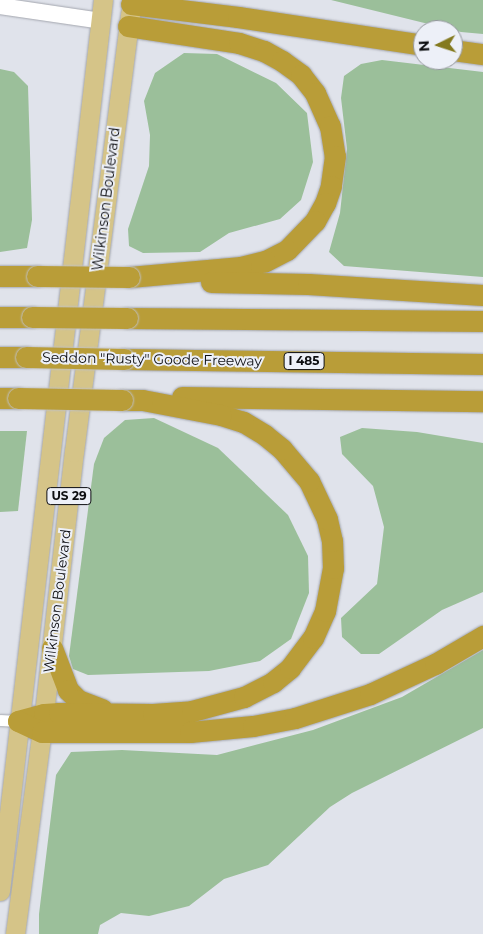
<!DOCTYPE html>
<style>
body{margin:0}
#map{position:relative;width:483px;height:934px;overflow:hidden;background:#e0e3eb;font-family:Montserrat,sans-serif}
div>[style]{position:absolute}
.green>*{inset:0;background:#9bbf9a}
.roads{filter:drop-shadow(0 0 1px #a3a6ae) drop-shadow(0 0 1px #a3a6ae)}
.street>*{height:11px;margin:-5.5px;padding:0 5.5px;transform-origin:5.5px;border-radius:5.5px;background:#fff}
.secondary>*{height:16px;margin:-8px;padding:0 8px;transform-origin:8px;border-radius:8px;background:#fff}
.primary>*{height:19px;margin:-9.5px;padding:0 9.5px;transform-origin:9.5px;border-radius:9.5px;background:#d5c488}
.highway>*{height:21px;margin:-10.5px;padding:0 10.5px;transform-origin:10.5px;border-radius:10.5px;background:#b99d38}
.bridges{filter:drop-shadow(0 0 1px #c0c0c1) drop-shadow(0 0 1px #c0c0c1)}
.highway-bridge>*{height:21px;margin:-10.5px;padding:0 10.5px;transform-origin:10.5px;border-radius:10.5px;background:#b99d38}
span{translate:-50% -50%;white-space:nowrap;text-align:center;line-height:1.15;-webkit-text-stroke:4px #edf0f8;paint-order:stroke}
.shield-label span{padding:1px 4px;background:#edf0f8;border:1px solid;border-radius:4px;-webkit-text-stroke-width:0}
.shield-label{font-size:12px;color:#0d0e11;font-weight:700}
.street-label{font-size:14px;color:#0d0e11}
.north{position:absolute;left:413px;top:20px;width:50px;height:50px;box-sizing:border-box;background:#edf0f8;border:1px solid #93969c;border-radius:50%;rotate:266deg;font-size:14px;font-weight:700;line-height:20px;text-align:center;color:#0d0e11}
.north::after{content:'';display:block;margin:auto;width:18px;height:22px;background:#847a1f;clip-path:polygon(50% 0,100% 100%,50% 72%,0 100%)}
</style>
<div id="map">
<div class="green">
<i style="clip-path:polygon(331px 0,483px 0,483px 34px,461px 32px)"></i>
<i style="clip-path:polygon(184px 53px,217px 54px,276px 83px,307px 113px,313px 162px,301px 200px,280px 219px,229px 233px,200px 252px,143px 253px,129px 246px,128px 229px,149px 166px,150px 135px,144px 101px,155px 73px)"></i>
<i style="clip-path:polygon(382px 60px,483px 72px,483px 277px,344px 266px,329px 252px,340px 213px,347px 149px,341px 98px,344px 76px,361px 64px)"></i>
<i style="clip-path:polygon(0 69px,14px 72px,28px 86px,32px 220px,27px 248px,0 252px)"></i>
<i style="clip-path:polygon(154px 418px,218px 448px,288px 515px,308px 556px,309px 593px,291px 639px,260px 661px,209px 671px,88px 675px,73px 669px,69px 656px,94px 464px,104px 438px,125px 420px)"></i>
<i style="clip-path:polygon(362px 428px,417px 432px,483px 443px,483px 592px,442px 610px,379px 654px,361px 654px,342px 637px,341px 618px,377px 584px,384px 527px,373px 486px,342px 454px,340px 437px)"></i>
<i style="clip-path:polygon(0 431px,27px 431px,18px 511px,0 512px)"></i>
<i style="clip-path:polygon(483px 650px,483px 728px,352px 793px,330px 807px,268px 865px,224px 879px,189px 906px,149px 916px,121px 913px,100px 925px,98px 934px,39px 934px,39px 914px,56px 775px,71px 752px,122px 750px,217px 755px,313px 730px,402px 697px)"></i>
</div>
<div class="roads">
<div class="street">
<i style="left:0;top:720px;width:18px;rotate:3deg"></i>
</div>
<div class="secondary">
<i style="left:0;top:6px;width:102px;rotate:8.4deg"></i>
</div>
<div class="primary">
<i style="left:0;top:891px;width:897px;rotate:-83.41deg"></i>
<i style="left:15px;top:934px;width:222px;rotate:-82.5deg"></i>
<i style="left:44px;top:714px;width:264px;rotate:-83.5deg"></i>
<i style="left:74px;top:452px;width:443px;rotate:-82.7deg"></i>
</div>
<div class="highway">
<i style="left:131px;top:4px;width:108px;rotate:6.9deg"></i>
<i style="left:238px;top:17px;width:187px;rotate:8.6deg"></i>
<i style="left:128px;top:26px;width:112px;rotate:8.7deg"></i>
<i style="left:239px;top:43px;width:26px;rotate:18deg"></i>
<i style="left:264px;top:51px;width:21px;rotate:29deg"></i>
<i style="left:282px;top:61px;width:24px;rotate:36deg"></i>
<i style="left:301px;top:75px;width:23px;rotate:52deg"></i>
<i style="left:315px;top:93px;width:36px;rotate:66deg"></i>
<i style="left:330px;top:126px;width:30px;rotate:81deg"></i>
<i style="left:335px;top:156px;width:30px;rotate:98deg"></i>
<i style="left:331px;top:186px;width:18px;rotate:109deg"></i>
<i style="left:325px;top:203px;width:21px;rotate:119deg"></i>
<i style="left:315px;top:221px;width:40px;rotate:134deg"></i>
<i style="left:287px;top:250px;width:25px;rotate:153deg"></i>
<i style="left:265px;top:261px;width:25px;rotate:166deg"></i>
<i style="left:241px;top:267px;width:112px;rotate:174.9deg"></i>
<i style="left:453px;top:50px;width:30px;rotate:8deg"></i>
<i style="left:0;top:276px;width:37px"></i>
<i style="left:211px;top:282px;width:97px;rotate:1.2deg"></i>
<i style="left:308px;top:284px;width:175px;rotate:3.6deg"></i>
<i style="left:0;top:317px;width:32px"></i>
<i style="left:127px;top:318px;width:356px;rotate:0.5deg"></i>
<i style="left:0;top:357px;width:26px"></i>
<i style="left:124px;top:359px;width:359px;rotate:0.8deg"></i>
<i style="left:182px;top:397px;width:301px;rotate:0.8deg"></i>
<i style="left:0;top:398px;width:18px"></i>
<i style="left:52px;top:648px;width:45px;rotate:69.1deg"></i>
<i style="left:68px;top:690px;width:14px;rotate:45deg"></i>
<i style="left:78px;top:700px;width:26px;rotate:21deg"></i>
<i style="left:18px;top:721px;width:27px;rotate:-15deg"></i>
<i style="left:44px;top:714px;width:15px;rotate:-4deg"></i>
<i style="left:59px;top:713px;width:94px;rotate:0.6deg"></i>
<i style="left:153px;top:714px;width:39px;rotate:-4deg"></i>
<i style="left:192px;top:711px;width:54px;rotate:-15.1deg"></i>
<i style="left:244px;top:697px;width:33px;rotate:-27deg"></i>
<i style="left:273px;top:682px;width:22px;rotate:-39deg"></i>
<i style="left:290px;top:668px;width:38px;rotate:-53deg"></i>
<i style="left:313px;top:638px;width:30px;rotate:-66deg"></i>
<i style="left:325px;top:611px;width:44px;rotate:-79.5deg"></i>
<i style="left:333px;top:568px;width:27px;rotate:-92deg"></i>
<i style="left:332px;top:541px;width:23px;rotate:-103deg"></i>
<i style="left:327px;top:519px;width:42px;rotate:-115.3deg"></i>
<i style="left:309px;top:481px;width:42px;rotate:-130.2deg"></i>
<i style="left:282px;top:449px;width:22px;rotate:-141deg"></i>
<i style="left:265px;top:435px;width:26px;rotate:-149deg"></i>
<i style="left:243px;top:422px;width:23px;rotate:-162deg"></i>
<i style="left:221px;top:415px;width:80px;rotate:-169.2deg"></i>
<i style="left:142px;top:400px;width:20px;rotate:180deg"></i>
<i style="left:18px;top:721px;width:26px;rotate:25deg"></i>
<i style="left:42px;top:732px;width:148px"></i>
<i style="left:190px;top:732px;width:63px;rotate:-5.4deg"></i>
<i style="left:253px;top:726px;width:43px;rotate:-10.8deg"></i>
<i style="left:295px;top:718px;width:79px;rotate:-17.7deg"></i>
<i style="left:370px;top:694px;width:72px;rotate:-24.8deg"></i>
<i style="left:435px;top:664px;width:56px;rotate:-30.3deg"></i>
</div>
</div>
<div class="bridges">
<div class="highway-bridge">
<i style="left:37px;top:276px;width:92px;rotate:0.6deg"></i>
<i style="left:32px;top:317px;width:95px;rotate:0.6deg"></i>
<i style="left:26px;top:357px;width:98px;rotate:1.2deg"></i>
<i style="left:18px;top:398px;width:104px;rotate:1.1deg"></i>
</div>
</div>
<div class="shield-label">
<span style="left:304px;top:361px">I 485</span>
<span style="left:69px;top:496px">US 29</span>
</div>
<div class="street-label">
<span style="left:106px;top:199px;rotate:-83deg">Wilkinson Boulevard</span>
<span style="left:152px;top:359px;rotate:1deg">Seddon "Rusty" Goode Freeway</span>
<span style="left:57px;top:601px;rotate:-83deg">Wilkinson Boulevard</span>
</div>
<div class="north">N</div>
</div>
